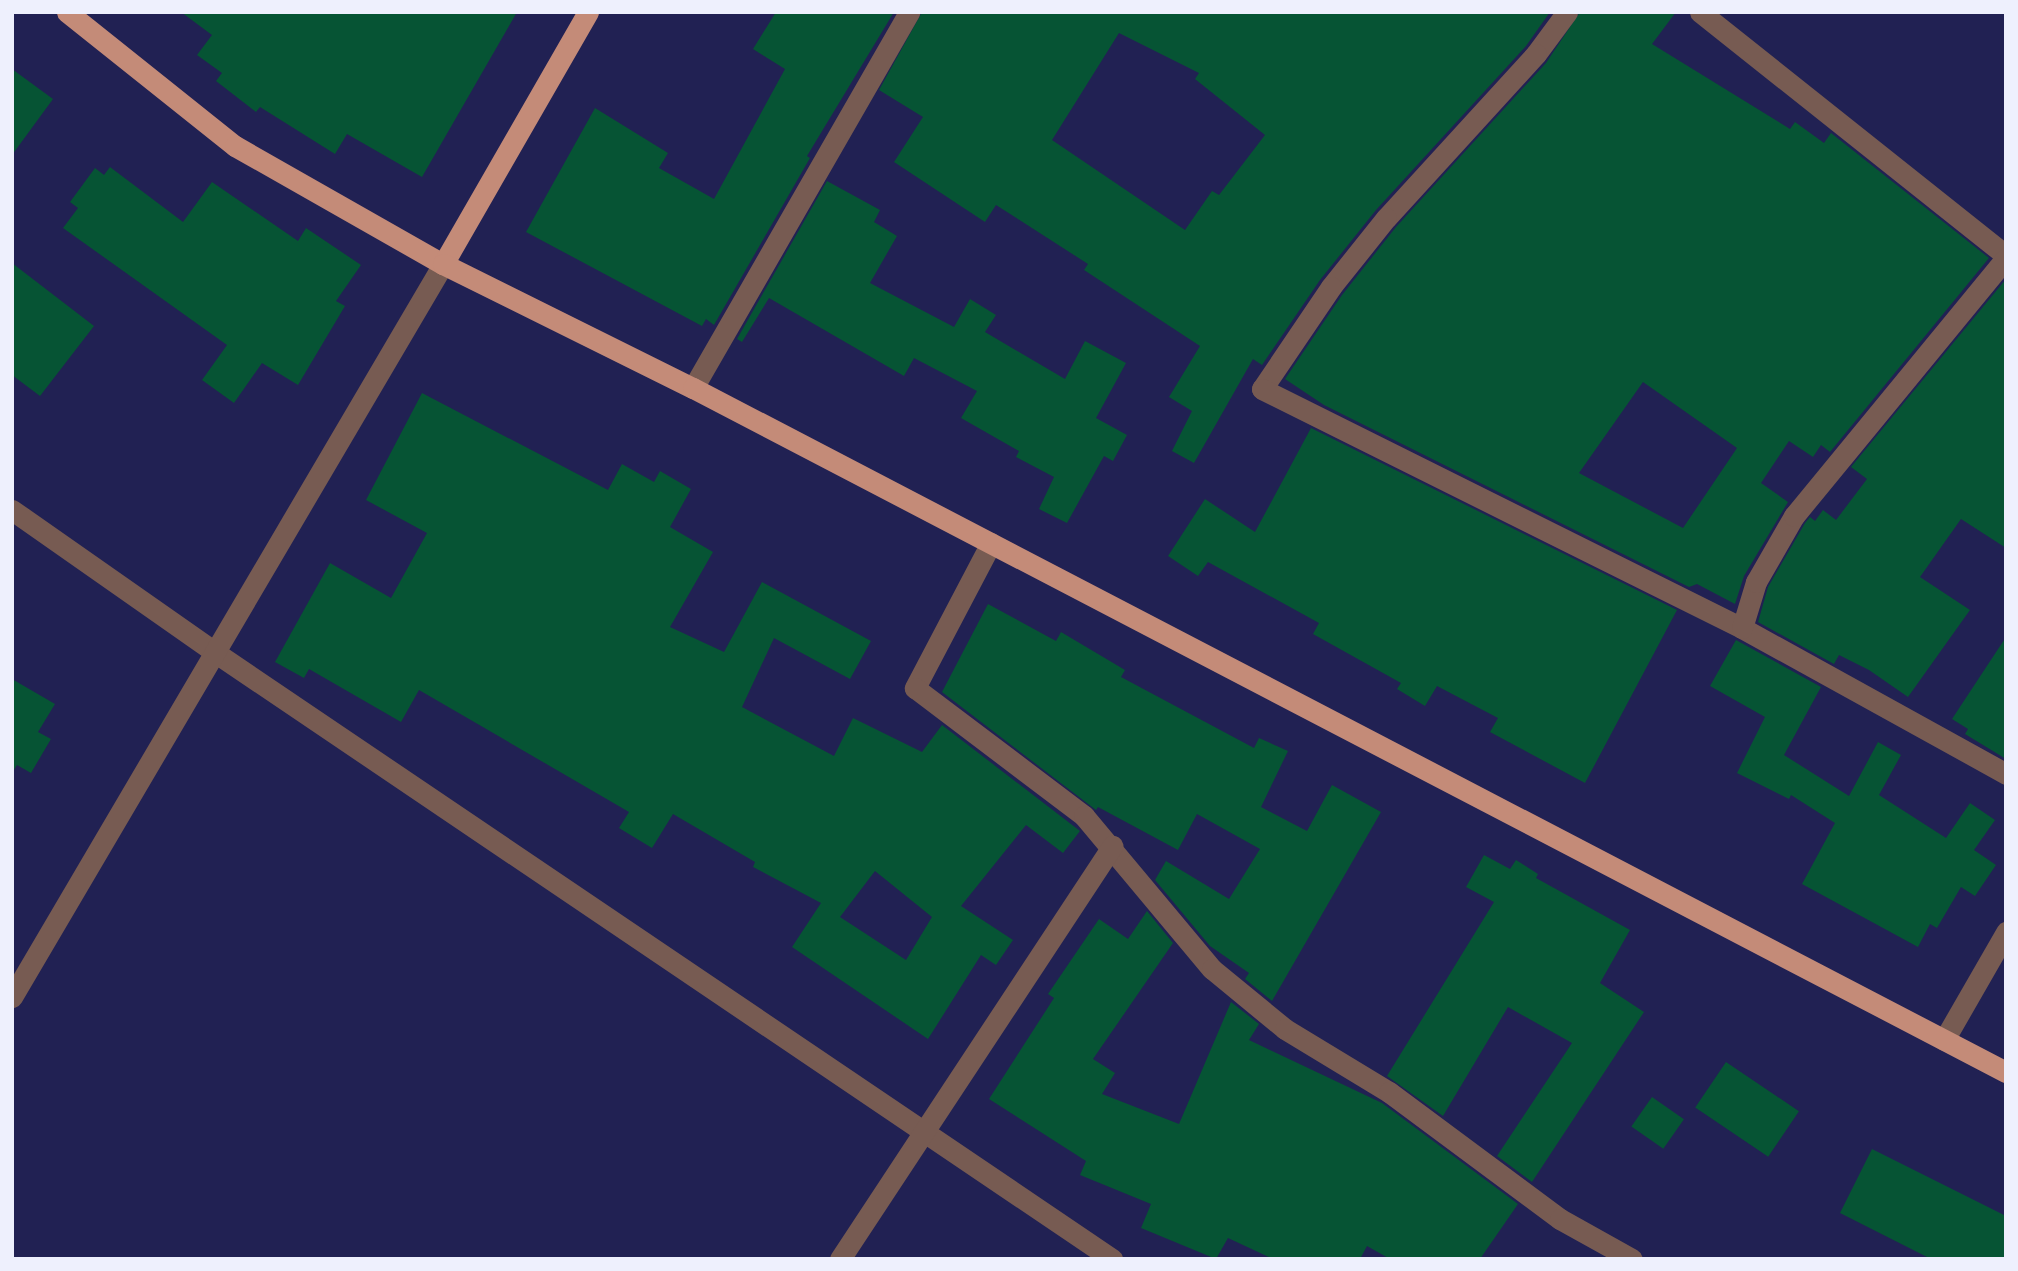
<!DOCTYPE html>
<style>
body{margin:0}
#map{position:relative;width:2018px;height:1271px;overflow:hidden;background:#212153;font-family:Roboto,sans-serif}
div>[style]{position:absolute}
.building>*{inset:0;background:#065434;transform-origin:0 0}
.minor>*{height:21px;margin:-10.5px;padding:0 10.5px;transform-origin:10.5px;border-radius:10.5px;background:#775b52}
.major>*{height:21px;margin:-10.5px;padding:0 10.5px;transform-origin:10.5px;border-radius:10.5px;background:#c48b78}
span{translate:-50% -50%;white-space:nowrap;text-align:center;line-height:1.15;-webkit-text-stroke:5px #181747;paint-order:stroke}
.frame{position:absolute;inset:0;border:14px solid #eef0fd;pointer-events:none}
</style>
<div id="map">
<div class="building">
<i style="clip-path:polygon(181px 12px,517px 12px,422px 177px,347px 134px,335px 154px,260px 107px,256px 112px,216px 81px,222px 73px,197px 55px,212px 35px)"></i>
<i style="clip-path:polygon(776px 12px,894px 12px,807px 156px,810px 158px,714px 325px,706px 319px,702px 326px,526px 232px,595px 108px,668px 153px,659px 168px,714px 199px,785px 69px,753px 49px)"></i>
<i style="clip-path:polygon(evenodd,922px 12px,1550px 12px,1526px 46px,1376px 210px,1320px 280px,1262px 365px,1253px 359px,1194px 463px,1172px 451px,1192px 411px,1169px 397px,1200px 346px,1084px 270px,1088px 264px,996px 205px,985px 222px,894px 162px,923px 117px,879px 90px,922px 12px,1119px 33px,1199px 73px,1195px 79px,1265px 135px,1219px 195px,1212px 191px,1185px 230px,1052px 140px,1119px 33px)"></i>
<i style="clip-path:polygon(evenodd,1580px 12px,1676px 12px,1652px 44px,1790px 129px,1795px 122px,1824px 143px,1831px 133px,1989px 258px,1830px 452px,1821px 445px,1813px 457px,1789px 441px,1761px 483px,1788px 502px,1744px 576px,1735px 604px,1697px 584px,1689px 587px,1324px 405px,1285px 379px,1342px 295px,1396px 227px,1546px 63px,1580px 12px,1643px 382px,1737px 448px,1683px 528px,1579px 473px,1643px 382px)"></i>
<i style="clip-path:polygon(12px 69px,53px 99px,12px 155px)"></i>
<i style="clip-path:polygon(110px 167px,183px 222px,212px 182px,298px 241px,306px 228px,361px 265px,336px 301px,345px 306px,298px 385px,262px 363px,234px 403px,202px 380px,227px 345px,63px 228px,78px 208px,70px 202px,95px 168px,104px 175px)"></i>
<i style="clip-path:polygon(827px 181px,880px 210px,874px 222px,897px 236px,870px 283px,954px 327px,970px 299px,996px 315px,985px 332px,1065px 379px,1085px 341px,1126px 363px,1096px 418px,1127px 435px,1113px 461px,1104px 456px,1067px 523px,1039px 509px,1054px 477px,1016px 457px,1019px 451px,961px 418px,977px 391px,914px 358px,904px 376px,769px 298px,742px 342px,737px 339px)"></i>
<i style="clip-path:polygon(12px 263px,94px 326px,40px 396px,12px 375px)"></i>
<i style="clip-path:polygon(2006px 279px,2006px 548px,1961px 519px,1920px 577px,1970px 610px,1908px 697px,1869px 670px,1839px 655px,1834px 664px,1758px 622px,1768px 587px,1805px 523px,1810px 517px,1815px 521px,1823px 510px,1836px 520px,1867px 479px,1851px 467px)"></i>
<i style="clip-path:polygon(evenodd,422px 393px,608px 490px,622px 464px,654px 482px,660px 471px,691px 489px,670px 527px,713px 552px,670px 627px,724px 652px,762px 582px,871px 641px,850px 679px,774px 638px,742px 707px,834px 756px,853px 718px,922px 752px,942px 725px,1080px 831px,1063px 853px,1026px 825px,961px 906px,1013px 940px,996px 965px,981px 955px,928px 1039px,792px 947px,821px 903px,753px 867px,755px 862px,673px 814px,652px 848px,619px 828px,629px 812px,419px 690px,401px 722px,309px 669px,304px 678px,275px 662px,330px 563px,391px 598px,427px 533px,366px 500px,422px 393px,875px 871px,932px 917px,906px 960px,840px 917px,875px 871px)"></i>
<i style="clip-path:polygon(1311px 428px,1677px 610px,1585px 783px,1490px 732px,1498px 718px,1437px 686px,1425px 706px,1397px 689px,1401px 683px,1313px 634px,1319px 623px,1208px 562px,1198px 576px,1168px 556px,1205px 499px,1255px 532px)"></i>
<i style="clip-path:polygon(988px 604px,1056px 641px,1061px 632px,1125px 670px,1121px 677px,1254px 748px,1259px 738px,1288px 751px,1261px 807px,1307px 831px,1332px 785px,1381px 812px,1272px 1001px,1245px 979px,1249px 973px,1210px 946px,1155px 880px,1166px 861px,1229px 899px,1260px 849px,1197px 814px,1178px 850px,1098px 807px,1096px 810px,942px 692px)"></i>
<i style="clip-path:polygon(2006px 637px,2006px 759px,1965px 734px,1968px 729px,1952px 719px)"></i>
<i style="clip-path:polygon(1736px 640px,1821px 687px,1784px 755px,1849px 796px,1878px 742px,1901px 755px,1879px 795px,1946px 838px,1970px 803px,1995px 820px,1974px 850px,1996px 865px,1975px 896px,1961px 887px,1937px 928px,1930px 924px,1918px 947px,1802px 884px,1835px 823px,1791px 795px,1789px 799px,1737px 773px,1765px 717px,1710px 686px)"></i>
<i style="clip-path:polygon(12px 679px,55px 704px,38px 732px,51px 739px,31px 773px,17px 765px,12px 773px)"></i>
<i style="clip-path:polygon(1484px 855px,1510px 869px,1516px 860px,1538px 874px,1536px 878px,1630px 930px,1600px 983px,1644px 1012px,1532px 1182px,1497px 1156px,1572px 1043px,1508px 1007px,1443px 1116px,1387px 1076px,1494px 902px,1466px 887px)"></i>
<i style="clip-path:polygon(1147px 911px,1173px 943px,1093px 1059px,1115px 1073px,1102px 1094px,1179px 1124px,1231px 1002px,1259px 1024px,1249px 1040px,1382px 1103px,1518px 1204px,1480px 1259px,1390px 1259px,1367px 1246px,1360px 1259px,1273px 1259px,1228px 1238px,1216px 1259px,1141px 1228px,1151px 1204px,1080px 1175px,1086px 1161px,989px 1099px,1054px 998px,1048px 994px,1099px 919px,1128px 939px)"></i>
<i style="left:1726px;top:1062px;width:88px;height:55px;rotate:34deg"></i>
<i style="left:1652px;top:1097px;width:39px;height:36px;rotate:35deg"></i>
<i style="clip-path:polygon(1872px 1149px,2006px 1216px,2006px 1259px,1931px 1259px,1840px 1213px)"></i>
</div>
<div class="minor">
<i style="left:1567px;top:12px;width:52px;rotate:126.4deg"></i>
<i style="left:1536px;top:54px;width:222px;rotate:132.4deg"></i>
<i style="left:1386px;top:218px;width:88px;rotate:128.6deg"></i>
<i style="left:1331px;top:287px;width:123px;rotate:124.1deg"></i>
<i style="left:1262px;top:389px;width:536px;rotate:26.47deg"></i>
<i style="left:1742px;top:628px;width:302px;rotate:28.9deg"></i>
<i style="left:1700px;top:12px;width:391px;rotate:38.5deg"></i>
<i style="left:693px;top:388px;width:434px;rotate:-60.1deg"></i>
<i style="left:12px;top:510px;width:249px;rotate:35deg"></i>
<i style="left:216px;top:653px;width:1082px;rotate:34.07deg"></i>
<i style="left:991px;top:543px;width:164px;rotate:117.7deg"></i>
<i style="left:915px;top:688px;width:212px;rotate:37.1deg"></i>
<i style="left:1084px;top:816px;width:199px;rotate:50.1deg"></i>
<i style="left:1212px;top:969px;width:94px;rotate:39.4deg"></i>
<i style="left:1285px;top:1029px;width:122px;rotate:31.2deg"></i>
<i style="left:1389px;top:1092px;width:213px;rotate:36.6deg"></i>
<i style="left:1560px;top:1219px;width:82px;rotate:29.1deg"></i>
<i style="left:1742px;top:628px;width:48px;rotate:-73.1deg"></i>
<i style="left:1756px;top:582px;width:76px;rotate:-60.1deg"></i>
<i style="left:1794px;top:516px;width:334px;rotate:-50.6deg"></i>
<i style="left:12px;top:997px;width:850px;rotate:-59.54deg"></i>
<i style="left:1944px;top:1040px;width:125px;rotate:-60.1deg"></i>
<i style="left:840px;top:1259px;width:495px;rotate:-56.6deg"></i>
</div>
<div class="major">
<i style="left:67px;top:12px;width:215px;rotate:38.6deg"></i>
<i style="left:235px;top:146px;width:239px;rotate:29.6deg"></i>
<i style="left:588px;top:12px;width:291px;rotate:119.9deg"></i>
<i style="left:443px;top:264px;width:279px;rotate:26.4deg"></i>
<i style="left:693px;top:388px;width:1480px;rotate:27.52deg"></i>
</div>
<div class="frame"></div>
</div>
